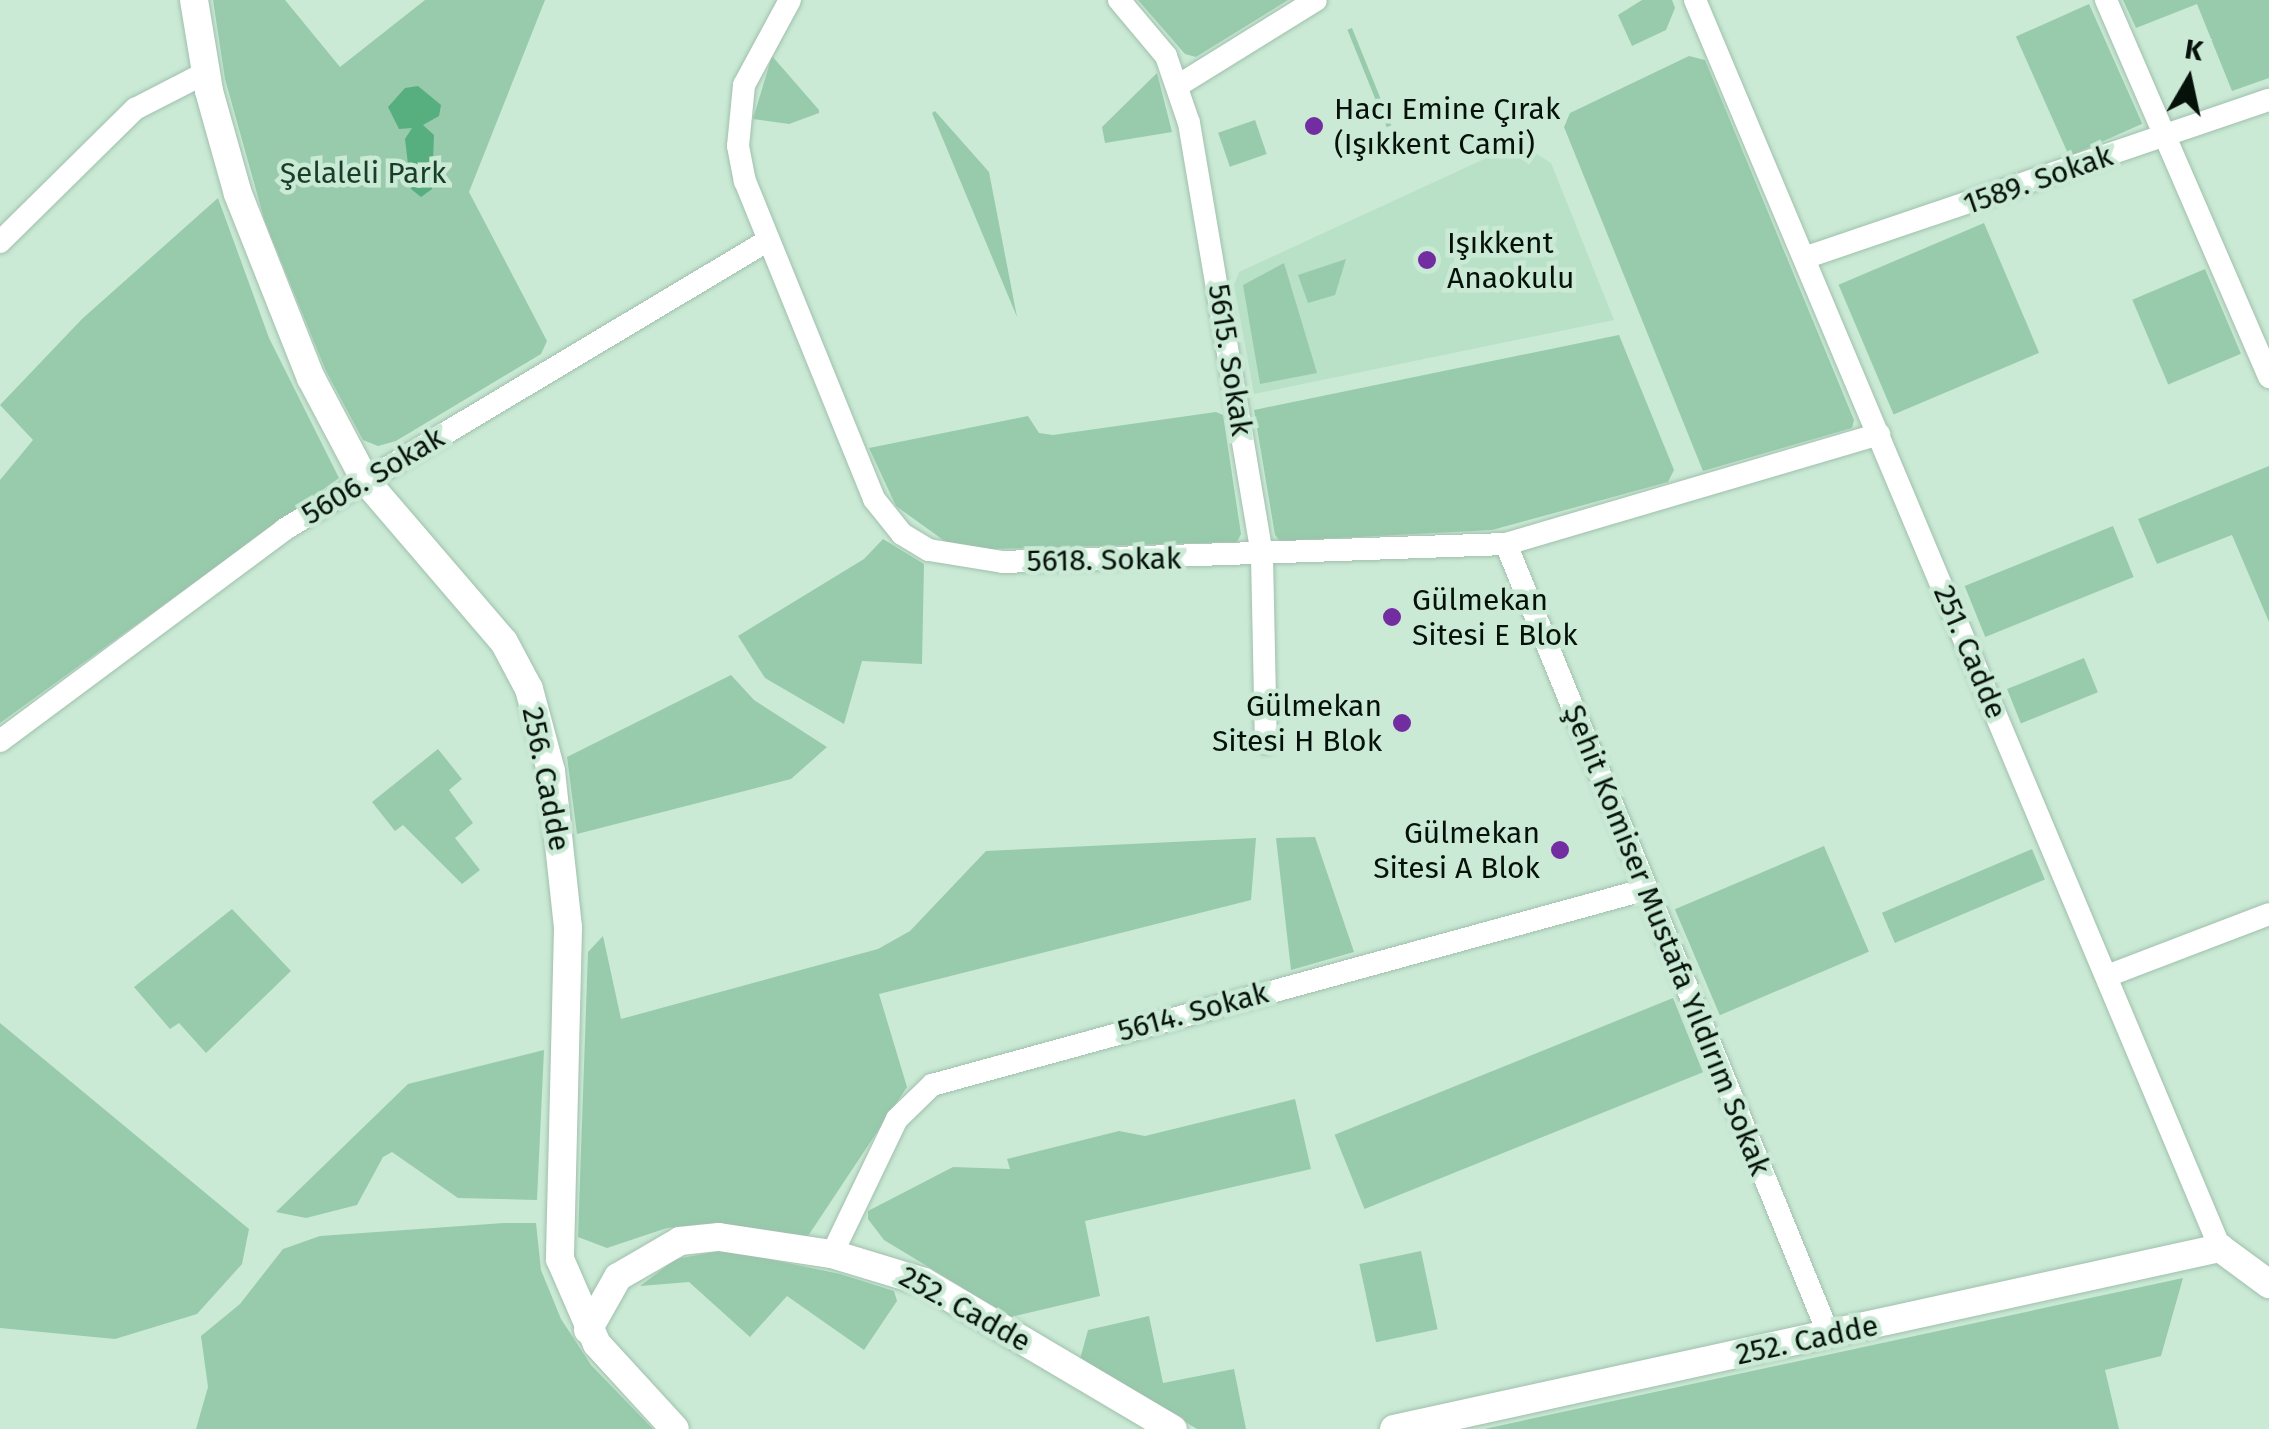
<!DOCTYPE html>
<meta charset="utf-8">
<style>
body{margin:0}
#map{position:relative;width:2269px;height:1429px;overflow:hidden;background:#caead6;font-family:"Fira Sans",sans-serif}
div>[style]{position:absolute}
.built>*{inset:0;background:#b9e1c8}
.green>*{inset:0;background:#97cbac;transform-origin:0 0}
.water>*{inset:0;background:#57ae7f}
.roads{filter:drop-shadow(0 0 2px #a0c0ac) drop-shadow(0 0 2px #a0c0ac)}
.minor>*{height:22px;margin:-11px;padding:0 11px;transform-origin:11px;border-radius:11px;background:#fff}
.tertiary>*{height:28px;margin:-14px;padding:0 14px;transform-origin:14px;border-radius:14px;background:#fff}
.dots>*{width:28px;height:28px;translate:-50% -50%;box-sizing:border-box;border:5px solid #caead6;border-radius:50%}
span{translate:-50% -50%;white-space:nowrap;text-align:center;line-height:1.15;-webkit-text-stroke:9px #caead6;paint-order:stroke}
.poi-label{font-size:30px;color:#06110a}
.left{translate:0 -50%;text-align:left}
.right{translate:-100% -50%;text-align:right}
.park-label{font-size:30px;color:#183e2a}
.street-label{font-size:30px;color:#06110a}
.north{position:absolute;left:2139px;top:30px;width:100px;height:100px;-webkit-text-stroke:8px #caead6;paint-order:stroke;rotate:9deg;font-size:28px;font-weight:700;line-height:40px;text-align:center;color:#06110a}
.north::after{content:'';display:block;margin:auto;width:35px;height:45px;background:#06110a;clip-path:polygon(50% 0,100% 100%,50% 72%,0 100%)}
</style>
<div id="map">
<div class="built">
<i style="clip-path:polygon(1519px 143px,1551px 163px,1614px 320px,1254px 394px,1234px 285px,1239px 272px)"></i>
</div>
<div class="green">
<i style="clip-path:polygon(213px 0,285px 0,340px 67px,425px 0,545px 0,469px 192px,547px 341px,541px 354px,396px 441px,378px 446px,363px 440px,326px 371px,265px 222px,225px 79px)"></i>
<i style="clip-path:polygon(1138px 0,1288px 0,1196px 57px,1185px 54px)"></i>
<i style="clip-path:polygon(1642px 0,1672px 0,1675px 8px,1666px 30px,1632px 46px,1618px 15px)"></i>
<i style="clip-path:polygon(2123px 0,2269px 0,2269px 78px,2232px 91px,2197px 4px,2136px 28px)"></i>
<i style="left:2089px;top:4px;width:131px;height:80px;rotate:66deg"></i>
<i style="left:1352px;top:28px;width:105px;height:5px;rotate:68deg"></i>
<i style="clip-path:polygon(772px 56px,819px 110px,819px 113px,789px 124px,753px 119px)"></i>
<i style="clip-path:polygon(1689px 56px,1705px 60px,1854px 420px,1852px 428px,1703px 471px,1564px 127px,1570px 113px)"></i>
<i style="clip-path:polygon(1157px 73px,1172px 132px,1105px 143px,1102px 127px)"></i>
<i style="clip-path:polygon(935px 111px,989px 172px,1017px 317px,932px 113px)"></i>
<i style="left:1255px;top:120px;width:36px;height:39px;rotate:71deg"></i>
<i style="clip-path:polygon(218px 198px,269px 338px,339px 478px,0 723px,0 480px,33px 440px,0 405px,82px 319px)"></i>
<i style="left:1984px;top:223px;width:141px;height:158px;rotate:67deg"></i>
<i style="clip-path:polygon(1346px 259px,1335px 295px,1308px 303px,1298px 275px)"></i>
<i style="clip-path:polygon(1284px 263px,1317px 373px,1260px 384px,1243px 285px)"></i>
<i style="left:2205px;top:269px;width:92px;height:79px;rotate:67deg"></i>
<i style="clip-path:polygon(1619px 335px,1674px 470px,1668px 482px,1492px 530px,1280px 541px,1275px 535px,1254px 410px)"></i>
<i style="clip-path:polygon(1216px 412px,1223px 415px,1241px 534px,1237px 542px,989px 549px,946px 542px,896px 506px,869px 448px,1028px 416px,1039px 433px,1053px 435px)"></i>
<i style="clip-path:polygon(2269px 466px,2269px 622px,2232px 535px,2157px 564px,2138px 519px)"></i>
<i style="left:2113px;top:526px;width:55px;height:160px;rotate:68deg"></i>
<i style="clip-path:polygon(883px 539px,924px 564px,922px 664px,862px 661px,844px 724px,765px 678px,738px 636px,864px 559px)"></i>
<i style="left:2084px;top:658px;width:37px;height:83px;rotate:68deg"></i>
<i style="clip-path:polygon(731px 675px,754px 700px,827px 747px,791px 779px,577px 834px,567px 757px)"></i>
<i style="clip-path:polygon(438px 749px,462px 779px,449px 790px,473px 823px,455px 838px,480px 870px,462px 884px,403px 825px,395px 831px,372px 802px)"></i>
<i style="clip-path:polygon(1315px 837px,1354px 952px,1291px 970px,1276px 838px)"></i>
<i style="clip-path:polygon(1256px 838px,1251px 900px,879px 994px,907px 1087px,808px 1236px,703px 1224px,667px 1228px,607px 1248px,578px 1237px,588px 952px,603px 936px,621px 1019px,878px 949px,910px 931px,986px 851px)"></i>
<i style="left:1824px;top:846px;width:115px;height:162px;rotate:67deg"></i>
<i style="left:2032px;top:849px;width:33px;height:163px;rotate:67deg"></i>
<i style="clip-path:polygon(232px 909px,291px 971px,206px 1053px,179px 1023px,170px 1029px,134px 987px)"></i>
<i style="left:1673px;top:998px;width:80px;height:365px;rotate:68deg"></i>
<i style="clip-path:polygon(0 1023px,249px 1229px,242px 1264px,197px 1314px,115px 1339px,0 1328px)"></i>
<i style="clip-path:polygon(544px 1050px,537px 1200px,458px 1198px,392px 1152px,383px 1157px,357px 1205px,306px 1218px,276px 1212px,408px 1084px)"></i>
<i style="clip-path:polygon(1295px 1099px,1311px 1169px,1085px 1221px,1100px 1296px,1011px 1317px,884px 1240px,868px 1219px,868px 1211px,953px 1167px,1010px 1169px,1007px 1159px,1119px 1131px,1145px 1136px)"></i>
<i style="clip-path:polygon(504px 1223px,536px 1223px,541px 1270px,561px 1319px,591px 1365px,653px 1429px,196px 1429px,208px 1387px,201px 1336px,240px 1304px,283px 1249px,320px 1236px)"></i>
<i style="clip-path:polygon(725px 1250px,840px 1274px,894px 1291px,897px 1301px,864px 1350px,787px 1296px,750px 1337px,689px 1282px,640px 1286px,676px 1259px)"></i>
<i style="left:1421px;top:1251px;width:80px;height:63px;rotate:78deg"></i>
<i style="clip-path:polygon(2183px 1278px,2161px 1356px,2105px 1370px,2119px 1429px,1484px 1429px)"></i>
<i style="clip-path:polygon(1149px 1316px,1163px 1383px,1234px 1369px,1246px 1429px,1197px 1429px,1080px 1359px,1088px 1330px)"></i>
</div>
<div class="water">
<i style="clip-path:polygon(418px 86px,441px 105px,439px 116px,423px 125px,434px 135px,432px 189px,421px 197px,411px 189px,405px 139px,412px 128px,399px 129px,388px 107px,405px 88px)"></i>
</div>
<div class="roads">
<div class="minor">
<i style="left:790px;top:0;width:97px;rotate:118.4deg"></i>
<i style="left:744px;top:85px;width:61px;rotate:95.6deg"></i>
<i style="left:738px;top:146px;width:36px;rotate:79deg"></i>
<i style="left:745px;top:181px;width:343px;rotate:67.9deg"></i>
<i style="left:874px;top:499px;width:45px;rotate:51.3deg"></i>
<i style="left:902px;top:534px;width:31px;rotate:31deg"></i>
<i style="left:929px;top:550px;width:75px;rotate:9.2deg"></i>
<i style="left:1003px;top:562px;width:503px;rotate:-2.05deg"></i>
<i style="left:1506px;top:544px;width:389px;rotate:-16.4deg"></i>
<i style="left:1119px;top:0;width:73px;rotate:50deg"></i>
<i style="left:1166px;top:56px;width:71px;rotate:71.1deg"></i>
<i style="left:1189px;top:123px;width:439px;rotate:80.4deg"></i>
<i style="left:1262px;top:556px;width:187px;rotate:88.8deg"></i>
<i style="left:1695px;top:0;width:1354px;rotate:67.18deg"></i>
<i style="left:2106px;top:0;width:411px;rotate:66.6deg"></i>
<i style="left:1179px;top:85px;width:161px;rotate:-31.8deg"></i>
<i style="left:0;top:242px;width:190px;rotate:-44.6deg"></i>
<i style="left:135px;top:109px;width:79px;rotate:-27.2deg"></i>
<i style="left:1807px;top:257px;width:488px;rotate:-18.8deg"></i>
<i style="left:1506px;top:544px;width:854px;rotate:67.79deg"></i>
<i style="left:0;top:741px;width:355px;rotate:-36.6deg"></i>
<i style="left:285px;top:529px;width:561px;rotate:-30.86deg"></i>
<i style="left:2107px;top:976px;width:173px;rotate:-20.9deg"></i>
<i style="left:832px;top:1254px;width:150px;rotate:-64.3deg"></i>
<i style="left:897px;top:1119px;width:49px;rotate:-44.2deg"></i>
<i style="left:932px;top:1085px;width:741px;rotate:-15.33deg"></i>
</div>
<div class="tertiary">
<i style="left:194px;top:0;width:92px;rotate:80.6deg"></i>
<i style="left:209px;top:91px;width:107px;rotate:74.3deg"></i>
<i style="left:238px;top:194px;width:198px;rotate:68.4deg"></i>
<i style="left:311px;top:378px;width:115px;rotate:62.1deg"></i>
<i style="left:365px;top:480px;width:213px;rotate:49.4deg"></i>
<i style="left:504px;top:642px;width:53px;rotate:62deg"></i>
<i style="left:529px;top:689px;width:85px;rotate:75deg"></i>
<i style="left:551px;top:771px;width:158px;rotate:83.8deg"></i>
<i style="left:568px;top:928px;width:331px;rotate:91.4deg"></i>
<i style="left:560px;top:1259px;width:93px;rotate:66.5deg"></i>
<i style="left:597px;top:1344px;width:115px;rotate:47.5deg"></i>
<i style="left:588px;top:1330px;width:61px;rotate:-60.5deg"></i>
<i style="left:618px;top:1277px;width:72px;rotate:-30.1deg"></i>
<i style="left:680px;top:1241px;width:39px;rotate:-6deg"></i>
<i style="left:719px;top:1237px;width:114px;rotate:8.6deg"></i>
<i style="left:832px;top:1254px;width:96px;rotate:16.9deg"></i>
<i style="left:924px;top:1282px;width:289px;rotate:30.6deg"></i>
<i style="left:1394px;top:1429px;width:846px;rotate:-12.36deg"></i>
<i style="left:2220px;top:1248px;width:61px;rotate:36.3deg"></i>
</div>
</div>
<div class="dots">
<i style="left:1314px;top:126px;background:#722da1"></i>
<i style="left:1427px;top:260px;background:#722da1"></i>
<i style="left:1392px;top:617px;background:#722da1"></i>
<i style="left:1402px;top:723px;background:#722da1"></i>
<i style="left:1560px;top:850px;background:#722da1"></i>
</div>
<div class="poi-label">
<span class="left" style="left:1334px;top:126px">Hacı Emine Çırak<br>(Işıkkent Cami)</span>
<span class="left" style="left:1447px;top:260px">Işıkkent<br>Anaokulu</span>
<span class="left" style="left:1412px;top:617px">Gülmekan<br>Sitesi E Blok</span>
<span class="right" style="left:1382px;top:723px">Gülmekan<br>Sitesi H Blok</span>
<span class="right" style="left:1540px;top:850px">Gülmekan<br>Sitesi A Blok</span>
</div>
<div class="park-label">
<span style="left:363px;top:173px">Şelaleli Park</span>
</div>
<div class="street-label">
<span style="left:2038px;top:180px;rotate:-19deg">1589. Sokak</span>
<span style="left:1230px;top:360px;rotate:81deg">5615. Sokak</span>
<span style="left:373px;top:476px;rotate:-31deg">5606. Sokak</span>
<span style="left:1104px;top:560px;rotate:-1deg">5618. Sokak</span>
<span style="left:1970px;top:652px;rotate:67deg">251. Cadde</span>
<span style="left:546px;top:779px;rotate:79deg">256. Cadde</span>
<span style="left:1667px;top:940px;rotate:68deg">Şehit Komiser Mustafa Yıldırım Sokak</span>
<span style="left:1193px;top:1012px;rotate:-15deg">5614. Sokak</span>
<span style="left:965px;top:1309px;rotate:29deg">252. Cadde</span>
<span style="left:1807px;top:1340px;rotate:-12deg">252. Cadde</span>
</div>
<div class="north">K</div>
</div>
